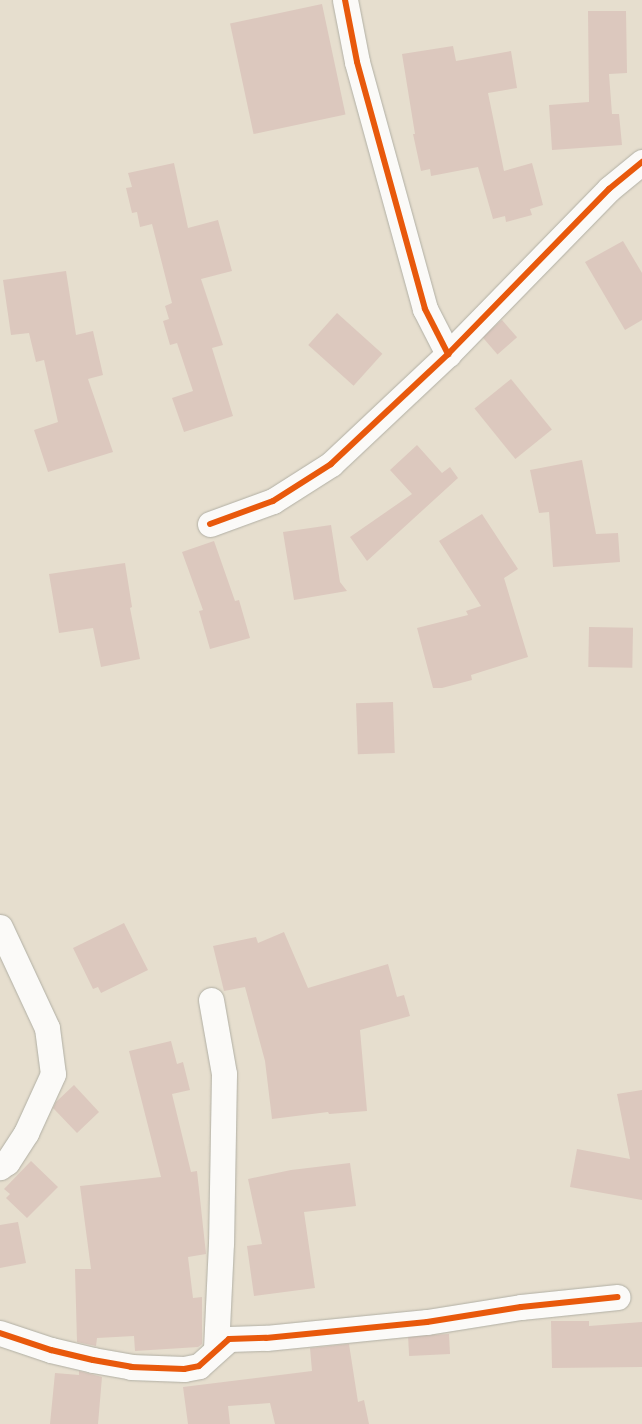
<!DOCTYPE html>
<style>
body{margin:0}
#map{position:relative;width:642px;height:1424px;overflow:hidden;background:#e6dece;font-family:"Playpen Sans",sans-serif}
div>[style]{position:absolute}
.building>*{inset:0;background:#dcc8be;transform-origin:0 0}
.roads{filter:drop-shadow(0 0 1px #b1afa4) drop-shadow(0 0 1px #b1afa4)}
.minor>*{height:25px;margin:-12.5px;padding:0 12.5px;transform-origin:12.5px;border-radius:12.5px;background:#fbfaf8}
.cycleway>*{height:6px;margin:-3px;padding:0 3px;transform-origin:3px;border-radius:3px;background:#e8590c}
span{translate:-50% -50%;white-space:nowrap;text-align:center;line-height:1.15;-webkit-text-stroke:4px #fdfcf7;paint-order:stroke}
</style>
<div id="map">
<div class="building">
<i style="left:322px;top:4px;width:113px;height:94px;rotate:78deg"></i>
<i style="clip-path:polygon(588px 11px,626px 11px,627px 73px,609px 74px,612px 114px,619px 114px,622px 145px,552px 150px,549px 105px,589px 102px)"></i>
<i style="clip-path:polygon(453px 46px,456px 61px,511px 51px,517px 88px,488px 93px,504px 171px,532px 163px,543px 205px,530px 209px,532px 215px,506px 222px,505px 216px,493px 219px,478px 167px,431px 176px,430px 169px,421px 171px,413px 134px,415px 134px,402px 54px)"></i>
<i style="clip-path:polygon(174px 163px,188px 228px,218px 220px,232px 271px,201px 279px,223px 345px,212px 348px,233px 416px,184px 432px,172px 398px,193px 391px,177px 343px,170px 345px,163px 321px,169px 319px,165px 306px,172px 303px,152px 224px,140px 227px,137px 212px,132px 213px,126px 188px,132px 187px,128px 173px)"></i>
<i style="clip-path:polygon(623px 241px,642px 273px,642px 320px,625px 330px,585px 262px)"></i>
<i style="clip-path:polygon(66px 271px,76px 335px,93px 331px,103px 375px,88px 379px,113px 452px,48px 472px,34px 430px,58px 422px,44px 360px,36px 362px,29px 333px,11px 335px,3px 280px)"></i>
<i style="left:337px;top:313px;width:61px;height:43px;rotate:42deg"></i>
<i style="left:502px;top:320px;width:23px;height:26px;rotate:49deg"></i>
<i style="left:511px;top:379px;width:65px;height:47px;rotate:51deg"></i>
<i style="clip-path:polygon(417px 445px,442px 473px,450px 467px,458px 478px,367px 561px,350px 537px,412px 494px,390px 470px)"></i>
<i style="clip-path:polygon(582px 460px,596px 534px,618px 533px,620px 562px,553px 567px,549px 512px,539px 513px,530px 470px)"></i>
<i style="clip-path:polygon(482px 514px,518px 569px,504px 578px,528px 657px,471px 675px,472px 680px,442px 688px,433px 688px,417px 628px,468px 615px,466px 611px,481px 606px,439px 541px)"></i>
<i style="clip-path:polygon(331px 525px,340px 582px,347px 591px,294px 600px,283px 532px)"></i>
<i style="clip-path:polygon(214px 541px,235px 601px,239px 600px,250px 638px,210px 649px,199px 611px,203px 610px,182px 552px)"></i>
<i style="clip-path:polygon(125px 563px,132px 607px,130px 608px,140px 659px,101px 667px,93px 628px,59px 633px,49px 574px)"></i>
<i style="left:589px;top:627px;width:44px;height:40px;rotate:1deg"></i>
<i style="left:393px;top:702px;width:51px;height:37px;rotate:88deg"></i>
<i style="clip-path:polygon(124px 923px,148px 970px,101px 993px,98px 987px,93px 989px,73px 948px)"></i>
<i style="clip-path:polygon(284px 932px,308px 988px,388px 964px,397px 997px,404px 995px,410px 1016px,360px 1030px,367px 1111px,329px 1114px,328px 1112px,272px 1119px,265px 1061px,245px 987px,224px 991px,213px 946px,256px 937px,258px 943px)"></i>
<i style="clip-path:polygon(171px 1041px,177px 1064px,183px 1062px,190px 1090px,172px 1094px,191px 1172px,197px 1171px,206px 1254px,188px 1257px,193px 1298px,202px 1297px,202px 1344px,198px 1347px,135px 1351px,134px 1336px,97px 1338px,96px 1346px,77px 1342px,75px 1269px,91px 1269px,80px 1186px,161px 1177px,129px 1051px)"></i>
<i style="clip-path:polygon(74px 1085px,99px 1112px,77px 1133px,53px 1108px,56px 1102px)"></i>
<i style="clip-path:polygon(642px 1090px,642px 1200px,570px 1187px,577px 1149px,630px 1159px,617px 1094px)"></i>
<i style="clip-path:polygon(31px 1161px,58px 1187px,27px 1218px,6px 1198px,10px 1194px,4px 1189px)"></i>
<i style="clip-path:polygon(350px 1163px,356px 1206px,304px 1212px,315px 1288px,254px 1296px,247px 1246px,262px 1244px,248px 1179px,291px 1170px)"></i>
<i style="clip-path:polygon(18px 1222px,26px 1263px,0 1268px,0 1225px)"></i>
<i style="clip-path:polygon(551px 1321px,589px 1321px,589px 1326px,642px 1322px,642px 1367px,552px 1368px)"></i>
<i style="left:449px;top:1334px;width:20px;height:41px;rotate:87deg"></i>
<i style="clip-path:polygon(349px 1344px,358px 1402px,364px 1400px,369px 1424px,275px 1424px,270px 1403px,228px 1406px,230px 1424px,188px 1424px,183px 1387px,312px 1371px,310px 1348px)"></i>
<i style="clip-path:polygon(79px 1371px,102px 1377px,98px 1424px,50px 1424px,55px 1373px,79px 1375px)"></i>
</div>
<div class="roads">
<div class="minor">
<i style="left:345px;top:0;width:63px;rotate:79deg"></i>
<i style="left:357px;top:62px;width:256px;rotate:74.6deg"></i>
<i style="left:425px;top:309px;width:51px;rotate:62.9deg"></i>
<i style="left:210px;top:524px;width:67px;rotate:-20.1deg"></i>
<i style="left:273px;top:501px;width:69px;rotate:-32.5deg"></i>
<i style="left:331px;top:464px;width:161px;rotate:-43.2deg"></i>
<i style="left:448px;top:354px;width:231px;rotate:-45.7deg"></i>
<i style="left:609px;top:189px;width:43px;rotate:-39.3deg"></i>
<i style="left:0;top:927px;width:111px;rotate:65deg"></i>
<i style="left:47px;top:1028px;width:46px;rotate:82.6deg"></i>
<i style="left:53px;top:1074px;width:65px;rotate:114.6deg"></i>
<i style="left:26px;top:1133px;width:35px;rotate:123deg"></i>
<i style="left:7px;top:1162px;width:9px;rotate:144deg"></i>
<i style="left:211px;top:1000px;width:75px;rotate:80deg"></i>
<i style="left:224px;top:1074px;width:169px;rotate:91deg"></i>
<i style="left:221px;top:1243px;width:106px;rotate:92.7deg"></i>
<i style="left:0;top:1333px;width:54px;rotate:18.4deg"></i>
<i style="left:51px;top:1350px;width:43px;rotate:13.4deg"></i>
<i style="left:93px;top:1360px;width:39px;rotate:10deg"></i>
<i style="left:131px;top:1367px;width:53px;rotate:2.2deg"></i>
<i style="left:184px;top:1369px;width:15px;rotate:-11deg"></i>
<i style="left:199px;top:1366px;width:40px;rotate:-42deg"></i>
<i style="left:229px;top:1339px;width:37px;rotate:-2deg"></i>
<i style="left:266px;top:1338px;width:162px;rotate:-5.7deg"></i>
<i style="left:427px;top:1322px;width:95px;rotate:-9.1deg"></i>
<i style="left:521px;top:1307px;width:97px;rotate:-5.9deg"></i>
</div>
</div>
<div class="cycleway">
<i style="left:345px;top:0;width:63px;rotate:79deg"></i>
<i style="left:357px;top:62px;width:256px;rotate:74.6deg"></i>
<i style="left:425px;top:309px;width:51px;rotate:62.9deg"></i>
<i style="left:210px;top:524px;width:67px;rotate:-20.1deg"></i>
<i style="left:273px;top:501px;width:69px;rotate:-32.5deg"></i>
<i style="left:331px;top:464px;width:161px;rotate:-43.2deg"></i>
<i style="left:448px;top:354px;width:231px;rotate:-45.7deg"></i>
<i style="left:609px;top:189px;width:43px;rotate:-39.3deg"></i>
<i style="left:0;top:1333px;width:54px;rotate:18.4deg"></i>
<i style="left:51px;top:1350px;width:43px;rotate:13.4deg"></i>
<i style="left:93px;top:1360px;width:39px;rotate:10deg"></i>
<i style="left:131px;top:1367px;width:53px;rotate:2.2deg"></i>
<i style="left:184px;top:1369px;width:15px;rotate:-11deg"></i>
<i style="left:199px;top:1366px;width:40px;rotate:-42deg"></i>
<i style="left:229px;top:1339px;width:37px;rotate:-2deg"></i>
<i style="left:266px;top:1338px;width:162px;rotate:-5.7deg"></i>
<i style="left:427px;top:1322px;width:95px;rotate:-9.1deg"></i>
<i style="left:521px;top:1307px;width:97px;rotate:-5.9deg"></i>
</div>
</div>
